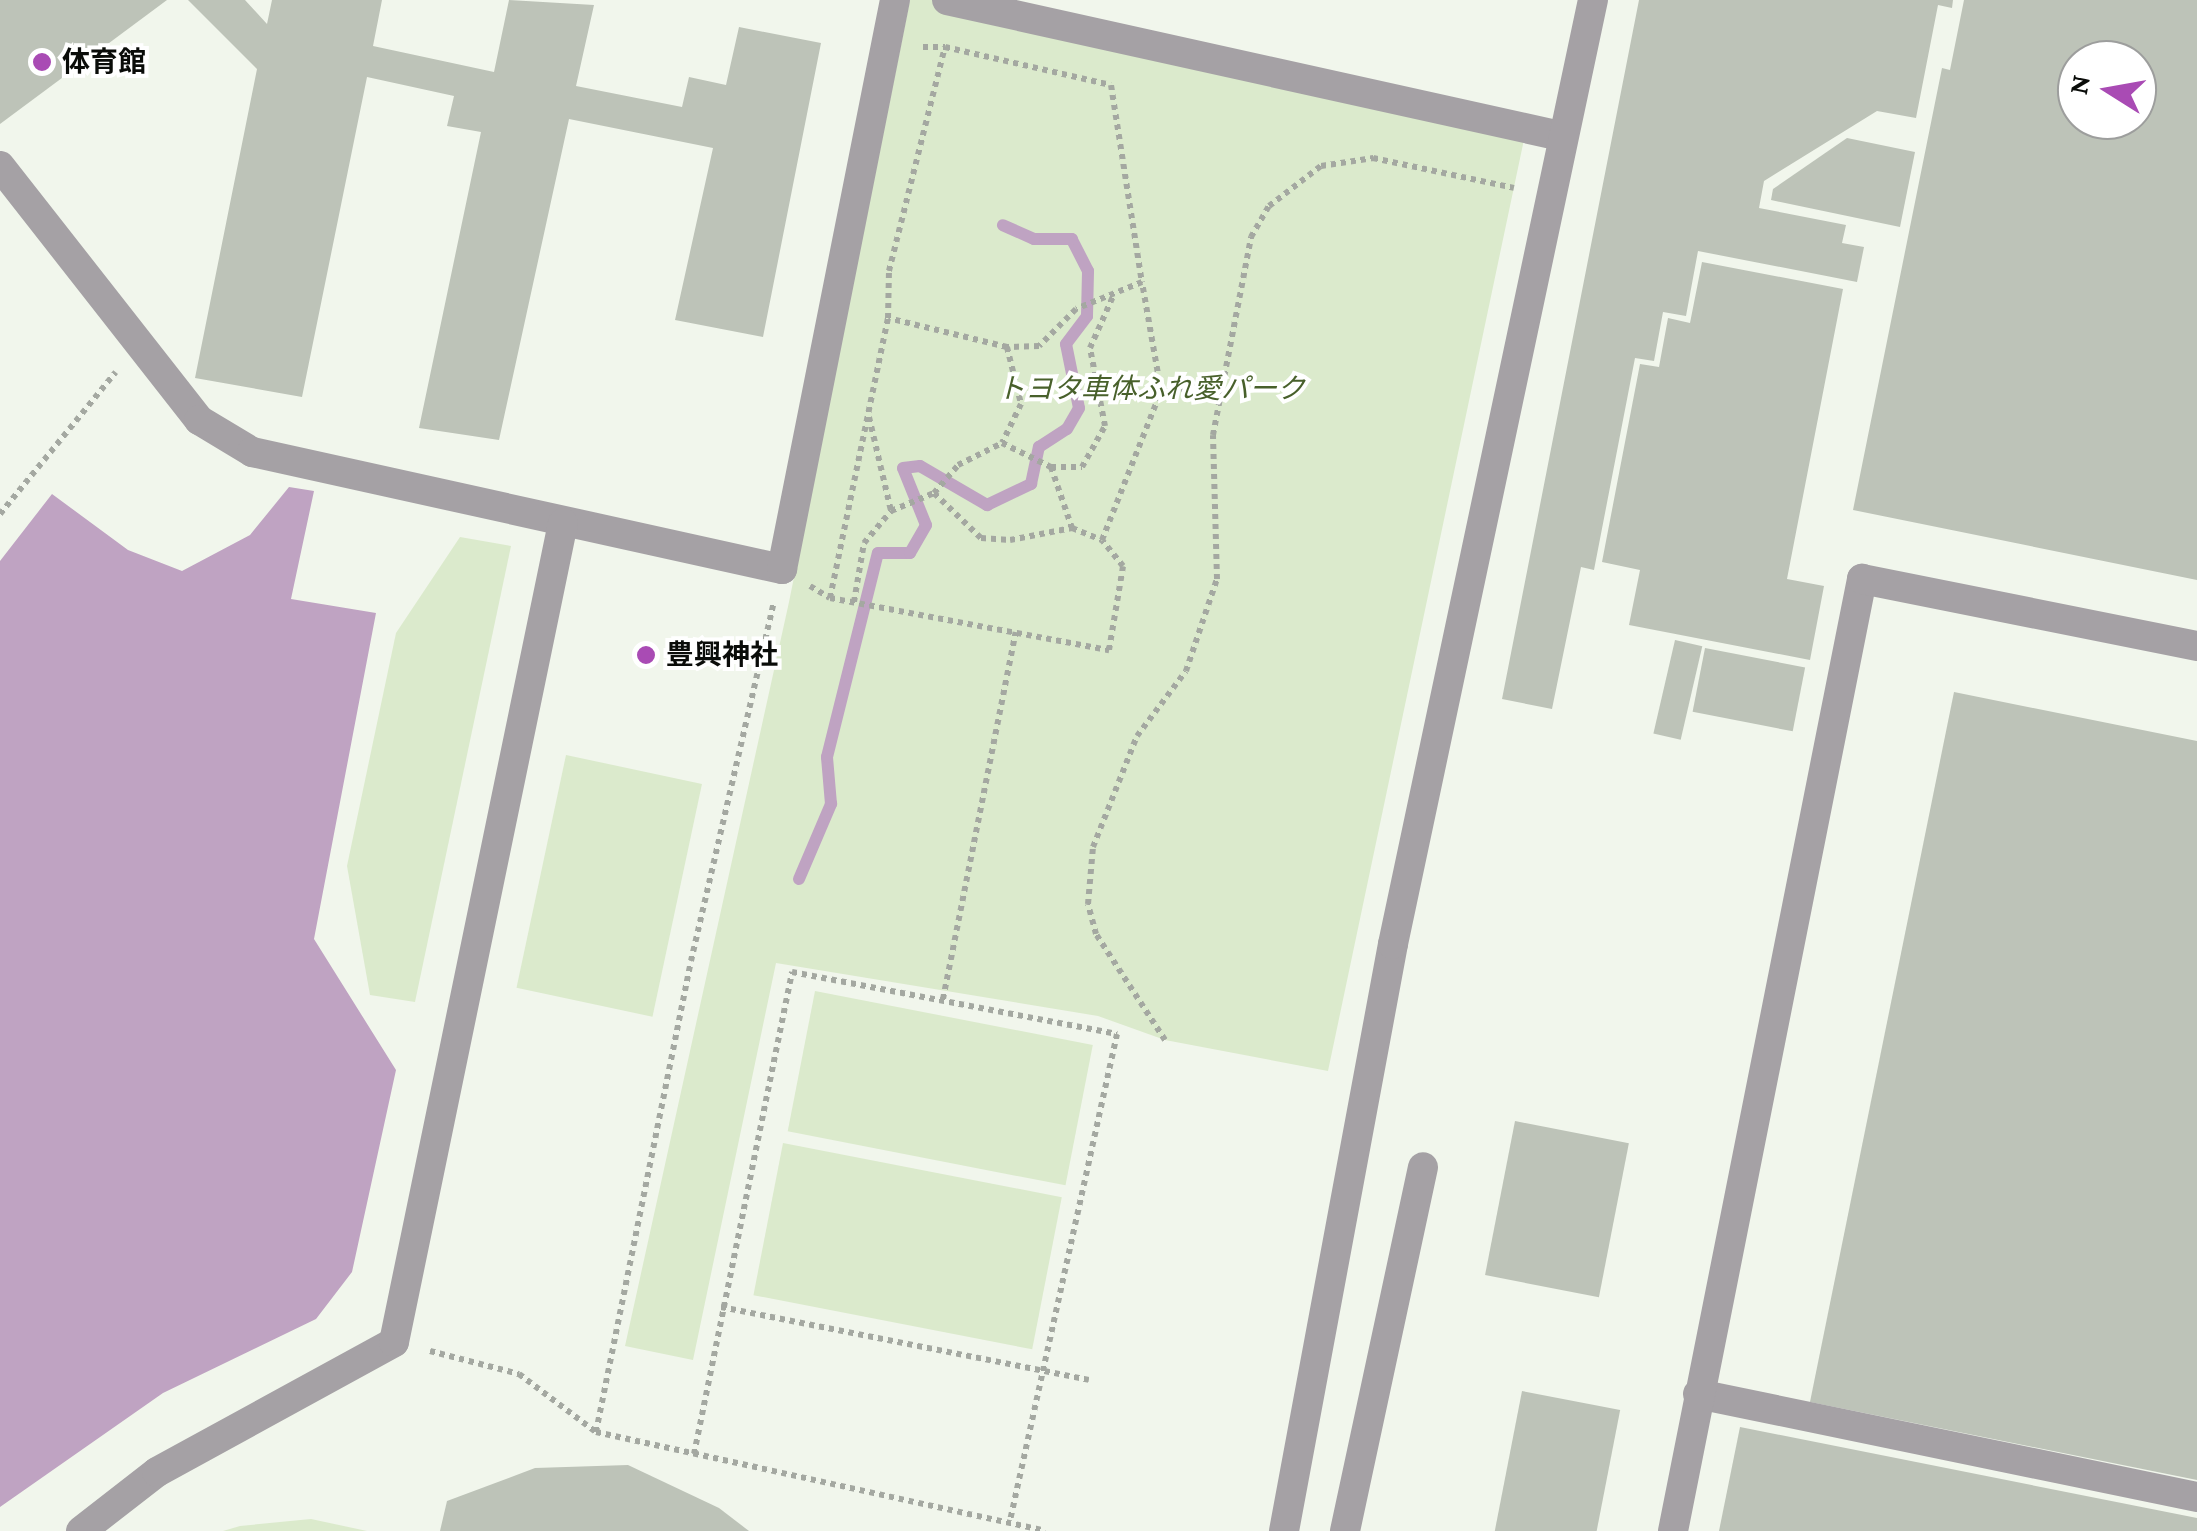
<!DOCTYPE html>
<meta charset="utf-8">
<style>
body{margin:0}
#map{position:relative;width:2197px;height:1531px;overflow:hidden;background:#f1f6ec;font-family:"Crimson Pro","Noto Sans JP",serif}
div>[style]{position:absolute}
.green>*{inset:0;background:#dbeacc;transform-origin:0 0}
.water>*{inset:0;background:#bfa3c2}
.stream>*{height:12px;margin:-6px;padding:0 6px;transform-origin:6px;border-radius:6px;background:#bfa3c2}
.building>*{inset:0;background:#bdc3b8;transform-origin:0 0}
.path>*{height:6px;margin-top:-3px;transform-origin:0;background:repeating-linear-gradient(90deg,#a4a8a1 0 5px,transparent 0 10px)}
.minor>*{height:30px;margin:-15px;padding:0 15px;transform-origin:15px;border-radius:15px;background:#a5a1a5}
.dots>*{width:28px;height:28px;translate:-50% -50%;box-sizing:border-box;border:5px solid #fff;border-radius:50%}
span{translate:-50% -50%;white-space:nowrap;text-align:center;line-height:1.15;-webkit-text-stroke:8px #fff;paint-order:stroke}
.poi-label{font-size:28px;color:#0a0c09;font-weight:700}
.left{translate:0 -50%;text-align:left}
.park-label{font-size:28px;color:#48602b;font-style:italic}
.north{position:absolute;left:2057px;top:40px;width:100px;height:100px;box-sizing:border-box;background:#fff;border:2px solid #9d9e9d;border-radius:50%;rotate:281deg;font-size:28px;font-weight:700;line-height:40px;text-align:center;color:#0a0c09}
.north::after{content:'';display:block;margin:auto;width:35px;height:45px;background:#a94bb4;clip-path:polygon(50% 0,100% 100%,50% 72%,0 100%)}
</style>
<div id="map">
<div class="green">
<i style="clip-path:polygon(910px 0,936px 0,1526px 130px,1328px 1071px,1165px 1040px,1098px 1016px,776px 963px,693px 1360px,625px 1346px,789px 602px)"></i>
<i style="clip-path:polygon(460px 537px,511px 546px,415px 1002px,370px 995px,347px 866px,396px 633px)"></i>
<i style="left:566px;top:755px;width:139px;height:238px;rotate:12deg"></i>
<i style="left:815px;top:991px;width:283px;height:143px;rotate:11deg"></i>
<i style="left:783px;top:1143px;width:284px;height:155px;rotate:11deg"></i>
<i style="clip-path:polygon(311px 1519px,367px 1531px,223px 1531px,240px 1526px)"></i>
</div>
<div class="water">
<i style="clip-path:polygon(289px 487px,314px 491px,291px 599px,376px 613px,314px 939px,396px 1070px,352px 1272px,316px 1319px,163px 1393px,0 1507px,0 561px,52px 494px,128px 550px,182px 571px,250px 535px)"></i>
</div>
<div class="stream">
<i style="left:799px;top:879px;width:82px;rotate:-66.9deg"></i>
<i style="left:831px;top:804px;width:47px;rotate:-94.9deg"></i>
<i style="left:827px;top:757px;width:210px;rotate:-76deg"></i>
<i style="left:878px;top:553px;width:32px"></i>
<i style="left:910px;top:553px;width:32px;rotate:-60deg"></i>
<i style="left:926px;top:525px;width:61px;rotate:-112deg"></i>
<i style="left:903px;top:468px;width:17px;rotate:-7deg"></i>
<i style="left:920px;top:466px;width:78px;rotate:30.2deg"></i>
<i style="left:987px;top:505px;width:49px;rotate:-25.5deg"></i>
<i style="left:1031px;top:484px;width:38px;rotate:-78deg"></i>
<i style="left:1039px;top:447px;width:33px;rotate:-33deg"></i>
<i style="left:1067px;top:429px;width:24px;rotate:-60deg"></i>
<i style="left:1079px;top:408px;width:65px;rotate:-101.5deg"></i>
<i style="left:1066px;top:344px;width:35px;rotate:-53deg"></i>
<i style="left:1087px;top:316px;width:45px;rotate:-88.7deg"></i>
<i style="left:1088px;top:271px;width:36px;rotate:-117deg"></i>
<i style="left:1072px;top:239px;width:38px;rotate:180deg"></i>
<i style="left:1034px;top:239px;width:34px;rotate:-156deg"></i>
</div>
<div class="building">
<i style="clip-path:polygon(0 0,167px 0,0 124px)"></i>
<i style="clip-path:polygon(188px 0,245px 0,267px 24px,272px 0,382px 0,373px 46px,494px 72px,509px 0,594px 5px,576px 86px,682px 107px,689px 77px,726px 85px,739px 27px,821px 43px,763px 337px,675px 320px,713px 148px,569px 119px,499px 440px,419px 428px,481px 132px,447px 126px,454px 96px,367px 77px,302px 397px,195px 378px,257px 69px)"></i>
<i style="clip-path:polygon(1639px 0,1953px 0,1952px 8px,1938px 5px,1916px 118px,1877px 111px,1764px 181px,1759px 208px,1846px 225px,1842px 243px,1864px 247px,1857px 282px,1698px 251px,1686px 316px,1663px 312px,1654px 361px,1635px 358px,1594px 570px,1581px 567px,1552px 709px,1502px 699px)"></i>
<i style="clip-path:polygon(evenodd,1964px 0,2197px 0,2197px 580px,1853px 510px,1942px 68px,1950px 70px,1964px 0,2077px 60px,2137px 60px,2137px 120px,2077px 120px,2077px 60px)"></i>
<i style="clip-path:polygon(1847px 138px,1915px 152px,1900px 227px,1771px 200px,1773px 189px)"></i>
<i style="clip-path:polygon(1702px 262px,1843px 289px,1787px 579px,1824px 586px,1810px 660px,1629px 625px,1640px 570px,1602px 562px,1640px 364px,1659px 367px,1668px 318px,1690px 323px)"></i>
<i style="left:1675px;top:640px;width:28px;height:96px;rotate:13deg"></i>
<i style="left:1705px;top:648px;width:102px;height:65px;rotate:11deg"></i>
<i style="clip-path:polygon(1954px 692px,2197px 741px,2197px 1480px,1810px 1402px)"></i>
<i style="left:1515px;top:1121px;width:116px;height:157px;rotate:11deg"></i>
<i style="left:1522px;top:1391px;width:100px;height:143px;rotate:11deg"></i>
<i style="clip-path:polygon(1740px 1427px,2197px 1518px,2197px 1531px,1719px 1531px)"></i>
<i style="clip-path:polygon(628px 1465px,719px 1508px,749px 1531px,440px 1531px,447px 1501px,535px 1468px)"></i>
</div>
<div class="path">
<i style="left:923px;top:47px;width:22px"></i>
<i style="left:945px;top:47px;width:170px;rotate:12.9deg"></i>
<i style="left:1111px;top:85px;width:199px;rotate:81.1deg"></i>
<i style="left:1142px;top:282px;width:71px;rotate:157.8deg"></i>
<i style="left:1076px;top:309px;width:52px;rotate:135deg"></i>
<i style="left:1039px;top:346px;width:32px;rotate:178deg"></i>
<i style="left:1007px;top:347px;width:122px;rotate:-166.3deg"></i>
<i style="left:888px;top:318px;width:47px;rotate:-88.8deg"></i>
<i style="left:889px;top:271px;width:231px;rotate:-76deg"></i>
<i style="left:1007px;top:347px;width:59px;rotate:76.2deg"></i>
<i style="left:1021px;top:404px;width:43px;rotate:116deg"></i>
<i style="left:1002px;top:443px;width:55px;rotate:26.1deg"></i>
<i style="left:1051px;top:467px;width:31px"></i>
<i style="left:1082px;top:467px;width:47px;rotate:-60.7deg"></i>
<i style="left:1105px;top:426px;width:79px;rotate:-100.9deg"></i>
<i style="left:1090px;top:348px;width:59px;rotate:-66deg"></i>
<i style="left:1161px;top:391px;width:58px;rotate:-5.9deg"></i>
<i style="left:869px;top:417px;width:97px;rotate:76.8deg"></i>
<i style="left:891px;top:511px;width:47px;rotate:-22.7deg"></i>
<i style="left:934px;top:493px;width:37px;rotate:-49deg"></i>
<i style="left:958px;top:465px;width:49px;rotate:-26.6deg"></i>
<i style="left:1051px;top:467px;width:65px;rotate:71deg"></i>
<i style="left:1072px;top:528px;width:32px;rotate:22deg"></i>
<i style="left:1102px;top:540px;width:160px;rotate:-68.4deg"></i>
<i style="left:1161px;top:391px;width:111px;rotate:-99.9deg"></i>
<i style="left:934px;top:493px;width:65px;rotate:43.8deg"></i>
<i style="left:981px;top:538px;width:29px;rotate:4deg"></i>
<i style="left:1010px;top:540px;width:63px;rotate:-11deg"></i>
<i style="left:0;top:514px;width:183px;rotate:-50.8deg"></i>
<i style="left:810px;top:586px;width:23px;rotate:31deg"></i>
<i style="left:830px;top:598px;width:286px;rotate:-78.3deg"></i>
<i style="left:830px;top:598px;width:284px;rotate:10.6deg"></i>
<i style="left:1109px;top:650px;width:85px;rotate:-80.5deg"></i>
<i style="left:1123px;top:566px;width:33px;rotate:-129deg"></i>
<i style="left:854px;top:602px;width:60px;rotate:-80.4deg"></i>
<i style="left:864px;top:543px;width:42px;rotate:-49.8deg"></i>
<i style="left:943px;top:999px;width:374px;rotate:-78.8deg"></i>
<i style="left:1165px;top:1040px;width:126px;rotate:-123.1deg"></i>
<i style="left:1096px;top:934px;width:31px;rotate:-105deg"></i>
<i style="left:1088px;top:904px;width:57px;rotate:-85deg"></i>
<i style="left:1093px;top:847px;width:119px;rotate:-68.4deg"></i>
<i style="left:1137px;top:736px;width:81px;rotate:-53deg"></i>
<i style="left:1186px;top:671px;width:97px;rotate:-71.4deg"></i>
<i style="left:1217px;top:579px;width:144px;rotate:-91.6deg"></i>
<i style="left:1213px;top:435px;width:202px;rotate:-79.1deg"></i>
<i style="left:1251px;top:237px;width:36px;rotate:-60deg"></i>
<i style="left:1269px;top:206px;width:66px;rotate:-37.6deg"></i>
<i style="left:1321px;top:166px;width:53px;rotate:-8.7deg"></i>
<i style="left:1373px;top:158px;width:144px;rotate:12deg"></i>
<i style="left:721px;top:1307px;width:375px;rotate:11.2deg"></i>
<i style="left:430px;top:1351px;width:92px;rotate:14.5deg"></i>
<i style="left:519px;top:1374px;width:96px;rotate:37deg"></i>
<i style="left:596px;top:1432px;width:460px;rotate:12.4deg"></i>
<i style="left:596px;top:1432px;width:480px;rotate:-78.6deg"></i>
<i style="left:691px;top:961px;width:368px;rotate:-77deg"></i>
<i style="left:694px;top:1454px;width:492px;rotate:-78.5deg"></i>
<i style="left:792px;top:972px;width:331px;rotate:10.8deg"></i>
<i style="left:1117px;top:1034px;width:499px;rotate:102.4deg"></i>
</div>
<div class="minor">
<i style="left:947px;top:0;width:629px;rotate:12.49deg"></i>
<i style="left:0;top:166px;width:323px;rotate:51.9deg"></i>
<i style="left:199px;top:420px;width:62px;rotate:31.1deg"></i>
<i style="left:252px;top:452px;width:543px;rotate:12.45deg"></i>
<i style="left:782px;top:569px;width:580px;rotate:-78.77deg"></i>
<i style="left:1698px;top:1394px;width:510px;rotate:11.66deg"></i>
<i style="left:81px;top:1531px;width:96px;rotate:-37.8deg"></i>
<i style="left:157px;top:1472px;width:270px;rotate:-28.7deg"></i>
<i style="left:394px;top:1342px;width:836px;rotate:-78.34deg"></i>
<i style="left:1284px;top:1531px;width:597px;rotate:-79.48deg"></i>
<i style="left:1393px;top:944px;width:965px;rotate:-78.04deg"></i>
<i style="left:1345px;top:1531px;width:372px;rotate:-77.9deg"></i>
<i style="left:1673px;top:1531px;width:971px;rotate:-78.77deg"></i>
<i style="left:1862px;top:579px;width:342px;rotate:11.3deg"></i>
</div>
<div class="dots">
<i style="left:42px;top:62px;background:#a94bb4"></i>
<i style="left:646px;top:655px;background:#a94bb4"></i>
</div>
<div class="poi-label">
<span class="left" style="left:62px;top:62px">体育館</span>
<span class="left" style="left:666px;top:655px">豊興神社</span>
</div>
<div class="park-label">
<span style="left:1151px;top:389px">トヨタ車体ふれ愛パーク</span>
</div>
<div class="north">N</div>
</div>
